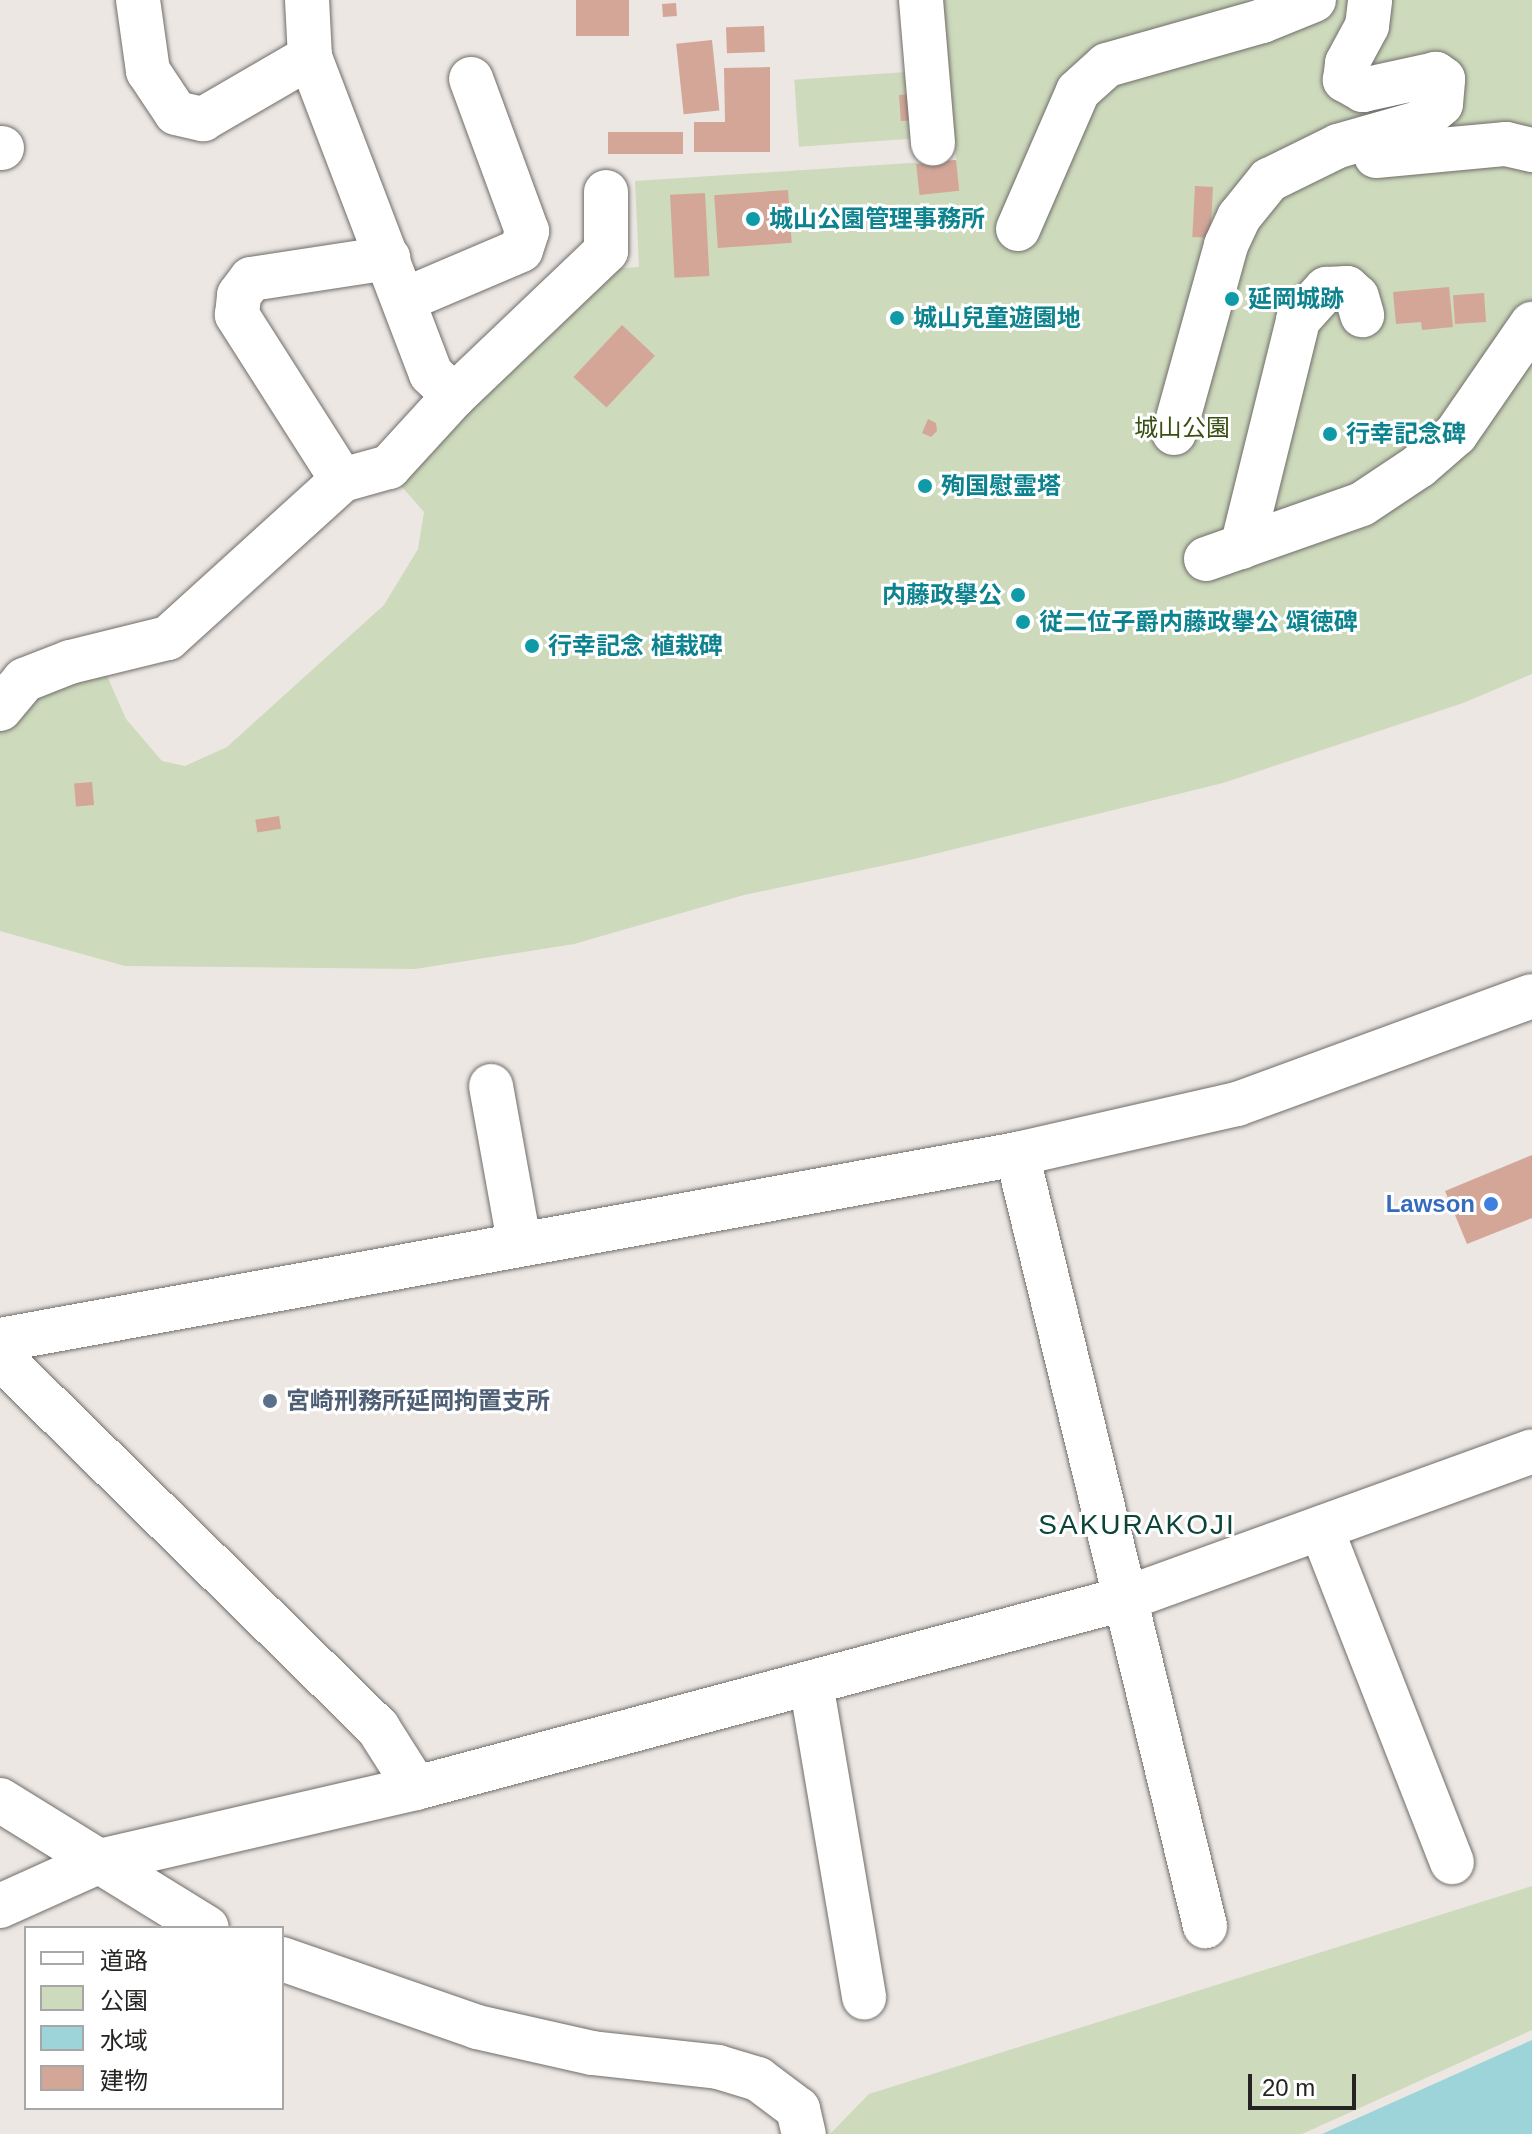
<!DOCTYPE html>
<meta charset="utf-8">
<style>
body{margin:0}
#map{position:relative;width:1532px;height:2134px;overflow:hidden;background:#ece7e3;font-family:Arial,"Noto Sans JP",sans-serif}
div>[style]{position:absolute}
.green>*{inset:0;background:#cddabc;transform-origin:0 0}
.water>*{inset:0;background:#9dd4d9}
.building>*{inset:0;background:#d3a698;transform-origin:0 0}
.roads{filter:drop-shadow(0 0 2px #716d6a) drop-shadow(0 0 2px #716d6a)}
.minor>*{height:44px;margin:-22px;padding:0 22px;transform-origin:22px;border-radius:22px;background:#fff}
.dots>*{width:22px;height:22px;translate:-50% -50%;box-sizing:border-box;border:4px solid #fff;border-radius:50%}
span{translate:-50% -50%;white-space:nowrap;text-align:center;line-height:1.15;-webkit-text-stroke:6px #fff;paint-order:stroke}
.culture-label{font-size:24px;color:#0d838f;font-weight:700}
.left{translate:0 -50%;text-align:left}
.right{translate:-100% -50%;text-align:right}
.park-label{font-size:24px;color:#3a4e13}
.shop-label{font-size:24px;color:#366cbe;font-weight:700}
.service-label{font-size:24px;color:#4e5e75;font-weight:700}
.quarter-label{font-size:28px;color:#0b453a;letter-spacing:2px}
.legend{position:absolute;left:24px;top:1926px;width:260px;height:184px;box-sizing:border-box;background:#fff;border:2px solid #a8a7a7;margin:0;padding:10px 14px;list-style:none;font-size:24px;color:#262422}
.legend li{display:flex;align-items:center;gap:16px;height:40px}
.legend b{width:40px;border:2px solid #a8a7a7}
.scale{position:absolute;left:1248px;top:2074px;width:108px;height:36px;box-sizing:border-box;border:4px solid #262422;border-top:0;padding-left:10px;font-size:24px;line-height:28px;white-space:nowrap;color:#262422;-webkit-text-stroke:6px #fff;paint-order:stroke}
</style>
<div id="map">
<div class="green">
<i style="clip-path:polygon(942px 0,1532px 0,1532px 674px,1463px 703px,1223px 783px,914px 859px,744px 895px,574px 944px,415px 969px,125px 966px,0 931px,0 723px,14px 703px,104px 669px,126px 719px,162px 761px,185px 766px,227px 747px,384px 605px,418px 549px,424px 512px,395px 479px,603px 269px,639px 267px,635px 181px,956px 160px)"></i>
<i style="left:906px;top:72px;width:67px;height:112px;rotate:86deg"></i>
<i style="clip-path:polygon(1532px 1886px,1532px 2030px,1302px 2134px,830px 2134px,869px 2094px)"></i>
</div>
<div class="water">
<i style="clip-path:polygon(1532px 2040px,1532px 2134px,1322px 2134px)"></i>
</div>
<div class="building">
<i style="left:576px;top:0;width:53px;height:36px"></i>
<i style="left:676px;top:3px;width:13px;height:14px;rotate:86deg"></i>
<i style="left:764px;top:26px;width:26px;height:38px;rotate:88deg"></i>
<i style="left:712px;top:40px;width:71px;height:36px;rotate:84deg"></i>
<i style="clip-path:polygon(770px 67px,770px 152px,694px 152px,694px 122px,725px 122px,724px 68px)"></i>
<i style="left:915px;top:94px;width:26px;height:16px;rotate:86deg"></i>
<i style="left:608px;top:132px;width:75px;height:22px"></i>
<i style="left:956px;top:160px;width:31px;height:40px;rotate:84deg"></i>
<i style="left:1195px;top:186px;width:18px;height:51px;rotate:3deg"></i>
<i style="left:788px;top:190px;width:53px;height:74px;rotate:86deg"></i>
<i style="left:705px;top:193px;width:83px;height:35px;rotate:87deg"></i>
<i style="clip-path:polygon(1449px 287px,1453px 327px,1422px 330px,1421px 322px,1396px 324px,1393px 292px)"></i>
<i style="left:1484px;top:293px;width:29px;height:31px;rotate:86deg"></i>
<i style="left:622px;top:325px;width:45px;height:71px;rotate:43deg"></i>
<i style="clip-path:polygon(928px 419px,936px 423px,937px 431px,931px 437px,922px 433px)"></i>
<i style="left:92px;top:782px;width:23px;height:18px;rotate:85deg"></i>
<i style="left:279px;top:816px;width:13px;height:24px;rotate:81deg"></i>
<i style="clip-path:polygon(1532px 1155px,1532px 1218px,1467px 1244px,1445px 1191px)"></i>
</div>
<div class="roads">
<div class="minor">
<i style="left:138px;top:0;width:72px;rotate:82deg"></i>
<i style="left:148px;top:71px;width:50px;rotate:56.3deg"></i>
<i style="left:176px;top:113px;width:28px;rotate:13deg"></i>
<i style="left:203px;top:119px;width:124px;rotate:-30.1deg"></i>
<i style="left:921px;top:0;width:144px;rotate:85.2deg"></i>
<i style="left:0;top:148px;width:2px"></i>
<i style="left:1376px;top:156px;width:131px;rotate:-5.3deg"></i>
<i style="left:1506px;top:144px;width:27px;rotate:13deg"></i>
<i style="left:1018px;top:229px;width:150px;rotate:-66.5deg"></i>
<i style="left:1078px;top:91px;width:39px;rotate:-42deg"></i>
<i style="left:1107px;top:65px;width:161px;rotate:-15.8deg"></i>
<i style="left:1262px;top:21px;width:56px;rotate:-22deg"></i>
<i style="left:404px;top:300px;width:127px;rotate:-23.1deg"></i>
<i style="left:521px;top:250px;width:20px;rotate:-72deg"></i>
<i style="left:527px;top:231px;width:162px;rotate:-110.2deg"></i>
<i style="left:454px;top:396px;width:210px;rotate:-43.6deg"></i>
<i style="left:606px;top:251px;width:59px;rotate:-90deg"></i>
<i style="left:1174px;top:433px;width:195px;rotate:-74.5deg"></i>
<i style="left:1226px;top:245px;width:31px;rotate:-65deg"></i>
<i style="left:1239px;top:217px;width:48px;rotate:-51deg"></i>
<i style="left:1269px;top:180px;width:77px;rotate:-26.2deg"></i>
<i style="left:1338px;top:146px;width:84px;rotate:-15.9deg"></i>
<i style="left:1419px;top:123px;width:29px;rotate:-41deg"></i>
<i style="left:1441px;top:104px;width:25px;rotate:-85deg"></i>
<i style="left:1443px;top:79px;width:9px;rotate:-144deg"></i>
<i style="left:1436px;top:74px;width:75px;rotate:167.6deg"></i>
<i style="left:1363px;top:90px;width:21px;rotate:-151deg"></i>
<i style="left:1345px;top:80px;width:17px;rotate:-83deg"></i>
<i style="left:1347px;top:63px;width:42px;rotate:-61.6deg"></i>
<i style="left:1367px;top:26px;width:26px;rotate:-83deg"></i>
<i style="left:342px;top:480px;width:196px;rotate:-122.5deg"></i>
<i style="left:237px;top:315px;width:20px;rotate:-84deg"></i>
<i style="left:239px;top:295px;width:20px;rotate:-53deg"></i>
<i style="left:251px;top:279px;width:139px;rotate:-8.7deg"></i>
<i style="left:1242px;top:547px;width:234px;rotate:-76.1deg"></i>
<i style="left:1298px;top:320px;width:42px;rotate:-47.9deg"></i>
<i style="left:1326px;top:289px;width:21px;rotate:-3deg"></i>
<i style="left:1347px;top:288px;width:13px;rotate:42deg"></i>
<i style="left:1357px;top:297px;width:19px;rotate:74deg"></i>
<i style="left:1206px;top:559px;width:165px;rotate:-19.4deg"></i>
<i style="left:1362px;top:504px;width:69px;rotate:-33.7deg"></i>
<i style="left:1419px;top:466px;width:49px;rotate:-40.9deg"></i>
<i style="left:1456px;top:434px;width:134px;rotate:-55.4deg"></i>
<i style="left:0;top:709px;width:38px;rotate:-50deg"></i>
<i style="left:24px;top:680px;width:49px;rotate:-21.4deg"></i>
<i style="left:70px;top:662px;width:101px;rotate:-13.8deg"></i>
<i style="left:168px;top:638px;width:235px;rotate:-42.2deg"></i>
<i style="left:342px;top:480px;width:49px;rotate:-15.5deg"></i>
<i style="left:389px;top:467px;width:96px;rotate:-47.5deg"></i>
<i style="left:454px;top:396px;width:32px;rotate:-136deg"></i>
<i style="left:431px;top:374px;width:339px;rotate:-110.9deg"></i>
<i style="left:310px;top:57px;width:57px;rotate:-93deg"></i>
<i style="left:491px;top:1086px;width:158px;rotate:79.8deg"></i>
<i style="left:1017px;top:1154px;width:795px;rotate:76.31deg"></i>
<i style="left:0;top:1340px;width:1034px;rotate:-10.36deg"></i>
<i style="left:1017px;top:1154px;width:226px;rotate:-12.8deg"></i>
<i style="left:1237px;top:1104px;width:314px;rotate:-20.1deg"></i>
<i style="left:0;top:1357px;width:530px;rotate:44.46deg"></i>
<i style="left:378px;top:1728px;width:71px;rotate:57.7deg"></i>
<i style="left:1321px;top:1528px;width:359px;rotate:68.6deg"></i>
<i style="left:811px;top:1683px;width:319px;rotate:80.4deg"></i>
<i style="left:0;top:1800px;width:243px;rotate:31.7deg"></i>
<i style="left:0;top:1906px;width:110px;rotate:-24.2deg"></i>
<i style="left:100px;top:1861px;width:324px;rotate:-13deg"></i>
<i style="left:416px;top:1788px;width:736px;rotate:-14.96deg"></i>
<i style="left:1127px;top:1598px;width:431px;rotate:-19.9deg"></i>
<i style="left:282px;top:1959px;width:207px;rotate:19.2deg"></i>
<i style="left:477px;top:2027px;width:118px;rotate:12.7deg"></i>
<i style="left:592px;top:2053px;width:127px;rotate:6.3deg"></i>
<i style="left:718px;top:2067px;width:42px;rotate:16.7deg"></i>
<i style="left:758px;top:2079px;width:50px;rotate:36.9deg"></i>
<i style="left:798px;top:2109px;width:26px;rotate:77deg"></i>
</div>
</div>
<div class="dots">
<i style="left:753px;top:219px;background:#0f9aa8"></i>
<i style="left:1232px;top:299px;background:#0f9aa8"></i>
<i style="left:897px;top:318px;background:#0f9aa8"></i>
<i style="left:1330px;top:434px;background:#0f9aa8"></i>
<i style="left:925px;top:486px;background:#0f9aa8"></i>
<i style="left:1018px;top:595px;background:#0f9aa8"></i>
<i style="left:1023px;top:622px;background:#0f9aa8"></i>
<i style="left:532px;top:646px;background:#0f9aa8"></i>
<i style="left:1491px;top:1204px;background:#3f7fe0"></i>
<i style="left:270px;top:1401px;background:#5c6f8a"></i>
</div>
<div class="culture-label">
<span class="left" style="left:769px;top:219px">城山公園管理事務所</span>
<span class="left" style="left:1248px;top:299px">延岡城跡</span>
<span class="left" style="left:913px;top:318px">城山兒童遊園地</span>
<span class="left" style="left:1346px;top:434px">行幸記念碑</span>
<span class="left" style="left:941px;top:486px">殉国慰霊塔</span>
<span class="right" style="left:1002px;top:595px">内藤政擧公</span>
<span class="left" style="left:1039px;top:622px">従二位子爵内藤政擧公 頌徳碑</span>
<span class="left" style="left:548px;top:646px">行幸記念 植栽碑</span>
</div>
<div class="park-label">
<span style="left:1182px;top:428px">城山公園</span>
</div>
<div class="shop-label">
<span class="right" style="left:1475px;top:1204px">Lawson</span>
</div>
<div class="service-label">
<span class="left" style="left:286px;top:1401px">宮崎刑務所延岡拘置支所</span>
</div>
<div class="quarter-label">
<span style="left:1137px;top:1525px">SAKURAKOJI</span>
</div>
<ul class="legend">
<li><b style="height:10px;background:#fff"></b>道路</li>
<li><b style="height:22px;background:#cddabc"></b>公園</li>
<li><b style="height:22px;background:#9dd4d9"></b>水域</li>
<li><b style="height:22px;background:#d3a698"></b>建物</li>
</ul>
<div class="scale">20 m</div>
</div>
